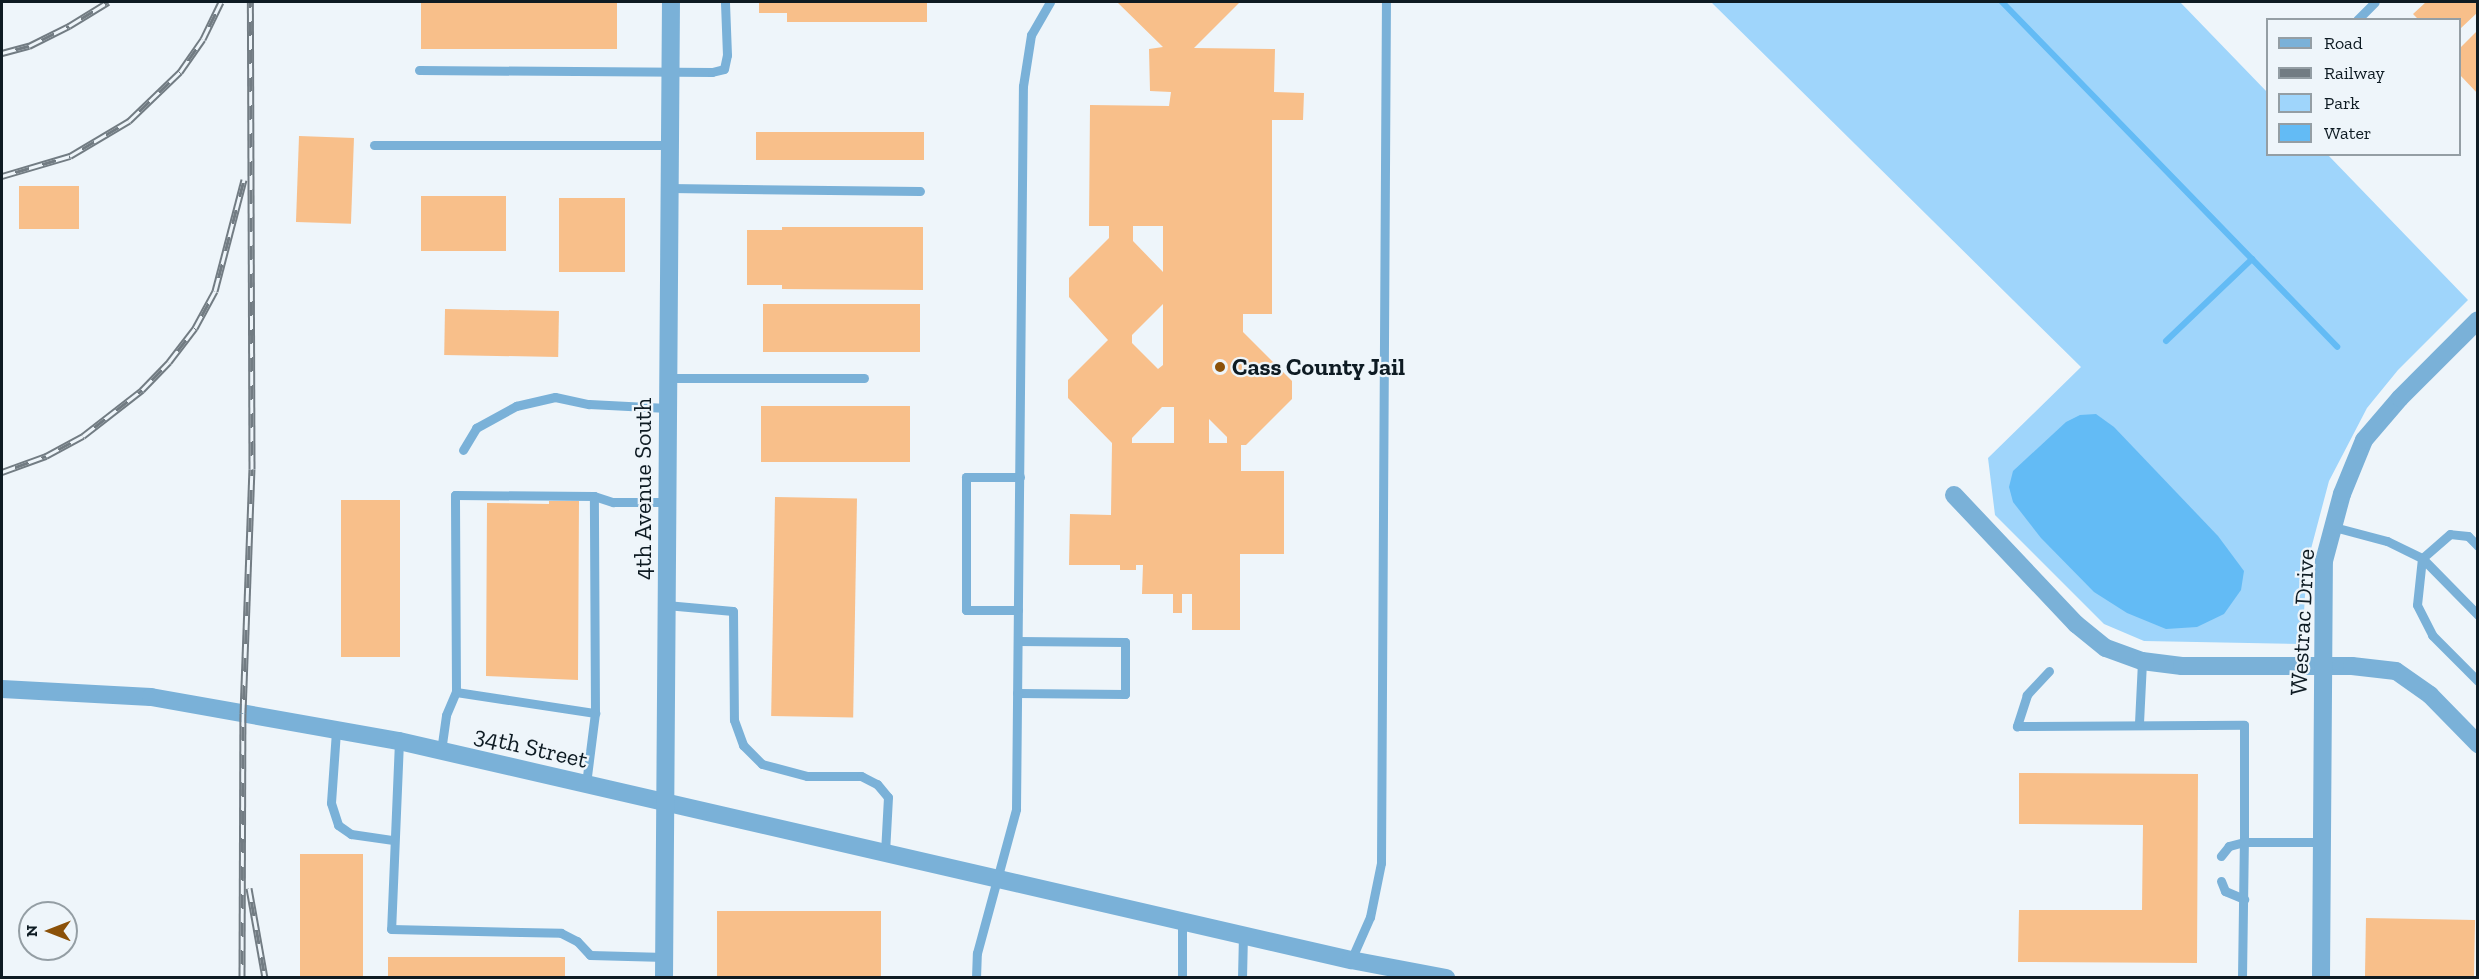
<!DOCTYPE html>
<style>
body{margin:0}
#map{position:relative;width:2479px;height:979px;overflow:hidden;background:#eef5fa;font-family:"Zilla Slab",serif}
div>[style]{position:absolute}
.green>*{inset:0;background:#9fd5fb}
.water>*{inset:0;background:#63bbf5}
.stream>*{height:6px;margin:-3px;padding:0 3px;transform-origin:3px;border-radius:3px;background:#63bbf5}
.building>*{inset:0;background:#f8bf8a;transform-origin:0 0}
.service>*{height:9px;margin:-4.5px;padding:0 4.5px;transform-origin:4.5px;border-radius:4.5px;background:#7ab1d8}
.minor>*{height:18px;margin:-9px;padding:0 9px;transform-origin:9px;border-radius:9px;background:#7ab1d8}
.tertiary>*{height:18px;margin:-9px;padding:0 9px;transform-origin:9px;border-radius:9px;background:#7ab1d8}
.rail>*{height:7px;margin-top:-3.5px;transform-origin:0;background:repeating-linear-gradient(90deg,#eef5fa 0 14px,#727c83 0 28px);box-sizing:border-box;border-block:2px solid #727c83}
.dots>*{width:16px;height:16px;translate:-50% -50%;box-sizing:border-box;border:3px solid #eef5fa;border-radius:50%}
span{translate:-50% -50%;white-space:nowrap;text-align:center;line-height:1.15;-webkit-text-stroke:4.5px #eef5fa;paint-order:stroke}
.poi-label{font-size:24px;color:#0e1b23;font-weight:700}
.left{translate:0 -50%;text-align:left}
.street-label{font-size:24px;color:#0e1b23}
.frame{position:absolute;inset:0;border:3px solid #0e1b23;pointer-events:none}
.legend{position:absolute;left:2266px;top:18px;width:195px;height:138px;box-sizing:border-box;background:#eef5fa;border:2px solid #949ea4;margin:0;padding:8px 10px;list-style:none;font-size:18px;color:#0e1b23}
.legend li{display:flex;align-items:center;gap:12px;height:30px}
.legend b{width:30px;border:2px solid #949ea4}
.north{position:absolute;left:18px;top:901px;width:60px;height:60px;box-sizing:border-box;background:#eef5fa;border:2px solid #949ea4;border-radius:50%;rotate:270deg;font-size:16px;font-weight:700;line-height:24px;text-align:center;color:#0e1b23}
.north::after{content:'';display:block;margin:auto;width:21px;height:27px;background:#8b5109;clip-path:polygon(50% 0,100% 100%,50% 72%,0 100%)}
</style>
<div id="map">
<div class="green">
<i style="clip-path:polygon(1711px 2px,2180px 2px,2267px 92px,2268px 154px,2328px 155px,2468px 300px,2398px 370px,2367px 408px,2329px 481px,2307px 564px,2302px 644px,2144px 641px,2104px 624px,1995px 515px,1988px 458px,2081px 367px)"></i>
</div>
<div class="water">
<i style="clip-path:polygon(2096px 414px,2114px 427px,2218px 536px,2244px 571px,2241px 590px,2224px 614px,2197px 627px,2166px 629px,2127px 613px,2094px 592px,2041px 538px,2013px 502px,2009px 487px,2013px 471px,2066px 422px,2080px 415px)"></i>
</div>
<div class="stream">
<i style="left:2002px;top:2px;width:481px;rotate:45.8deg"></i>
<i style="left:2166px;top:341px;width:119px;rotate:-43.6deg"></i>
</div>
<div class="building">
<i style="left:421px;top:2px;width:196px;height:47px"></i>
<i style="clip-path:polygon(759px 2px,927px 2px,927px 22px,787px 22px,787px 13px,759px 13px)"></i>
<i style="clip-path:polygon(evenodd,1117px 2px,1240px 2px,1194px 48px,1275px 49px,1274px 92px,1304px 93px,1303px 120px,1272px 120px,1272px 314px,1243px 314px,1243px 332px,1292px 381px,1292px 399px,1246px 445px,1241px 445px,1241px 471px,1284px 471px,1284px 554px,1240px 554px,1240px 630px,1192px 630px,1192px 594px,1182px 594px,1182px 613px,1173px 613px,1173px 594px,1142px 594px,1143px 565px,1136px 565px,1136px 570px,1120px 570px,1120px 565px,1069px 565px,1070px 514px,1111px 515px,1112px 443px,1068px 398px,1068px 380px,1108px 340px,1069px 297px,1069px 278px,1109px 238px,1109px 226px,1089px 226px,1090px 105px,1169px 106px,1171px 92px,1150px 91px,1149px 49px,1163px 47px,1117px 2px,1133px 226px,1163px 226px,1163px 272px,1133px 241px,1133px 226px,1117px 2px,1163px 304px,1163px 365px,1158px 369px,1132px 343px,1132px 335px,1163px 304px,1117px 2px,1162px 407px,1174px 407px,1174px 443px,1132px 443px,1132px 438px,1162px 407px,1117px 2px,1209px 419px,1227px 437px,1227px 443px,1209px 443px,1209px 419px)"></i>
<i style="clip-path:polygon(2426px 2px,2478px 2px,2478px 12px,2460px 29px,2460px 20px,2419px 20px,2413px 14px)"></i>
<i style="clip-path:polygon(2478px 30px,2478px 94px,2460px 75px,2460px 48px)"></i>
<i style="left:756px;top:132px;width:168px;height:28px"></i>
<i style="left:299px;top:136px;width:55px;height:86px;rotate:2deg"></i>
<i style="left:19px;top:186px;width:60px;height:43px"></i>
<i style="left:421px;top:196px;width:85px;height:55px"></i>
<i style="left:559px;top:198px;width:66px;height:74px"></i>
<i style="clip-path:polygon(782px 227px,923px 227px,923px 290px,782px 289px,782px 285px,747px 285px,747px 230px,782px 230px)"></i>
<i style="left:763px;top:304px;width:157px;height:48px"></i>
<i style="left:445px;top:309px;width:114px;height:46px;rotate:1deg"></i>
<i style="left:761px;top:406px;width:149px;height:56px"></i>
<i style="left:775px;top:497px;width:82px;height:219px;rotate:1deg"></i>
<i style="left:341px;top:500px;width:59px;height:157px"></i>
<i style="clip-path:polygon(549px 501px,579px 501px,578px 680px,486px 676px,487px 503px,549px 504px)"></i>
<i style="clip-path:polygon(2019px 773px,2198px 774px,2197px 963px,2018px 962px,2019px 910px,2142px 910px,2143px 825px,2019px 824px)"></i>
<i style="left:300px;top:854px;width:63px;height:124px"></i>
<i style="left:717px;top:911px;width:164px;height:67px"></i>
<i style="left:2366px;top:918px;width:109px;height:60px;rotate:1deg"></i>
<i style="left:388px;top:957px;width:177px;height:21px"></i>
</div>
<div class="service">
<i style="left:2357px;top:20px;width:25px;rotate:-45deg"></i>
<i style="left:419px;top:70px;width:293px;rotate:0.4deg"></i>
<i style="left:712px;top:72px;width:12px;rotate:-14deg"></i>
<i style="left:724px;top:69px;width:14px;rotate:-78deg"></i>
<i style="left:727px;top:55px;width:53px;rotate:-92.2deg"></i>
<i style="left:374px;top:145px;width:296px"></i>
<i style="left:669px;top:188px;width:251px;rotate:0.7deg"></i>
<i style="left:667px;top:378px;width:197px"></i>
<i style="left:463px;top:450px;width:26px;rotate:-59deg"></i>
<i style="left:476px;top:428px;width:46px;rotate:-28.8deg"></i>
<i style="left:516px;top:406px;width:40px;rotate:-13deg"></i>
<i style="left:555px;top:397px;width:35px;rotate:12deg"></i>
<i style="left:589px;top:404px;width:78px;rotate:2.9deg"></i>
<i style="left:2334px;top:527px;width:55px;rotate:14.8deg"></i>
<i style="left:2387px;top:541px;width:39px;rotate:26deg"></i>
<i style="left:2422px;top:558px;width:80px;rotate:45.5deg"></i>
<i style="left:2478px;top:546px;width:14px;rotate:-135deg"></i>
<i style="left:2468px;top:536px;width:18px;rotate:-174deg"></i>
<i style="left:2450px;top:534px;width:37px;rotate:139deg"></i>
<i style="left:2422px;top:558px;width:47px;rotate:96.1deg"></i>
<i style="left:2417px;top:605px;width:34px;rotate:63deg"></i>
<i style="left:2432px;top:635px;width:65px;rotate:45deg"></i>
<i style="left:666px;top:605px;width:67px;rotate:5.1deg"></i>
<i style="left:733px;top:611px;width:109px;rotate:89.5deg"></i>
<i style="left:734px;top:720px;width:27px;rotate:70deg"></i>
<i style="left:743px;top:745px;width:27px;rotate:45deg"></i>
<i style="left:762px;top:764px;width:47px;rotate:14.9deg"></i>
<i style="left:807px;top:776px;width:54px"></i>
<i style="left:861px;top:776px;width:18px;rotate:27deg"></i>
<i style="left:877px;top:784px;width:17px;rotate:50deg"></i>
<i style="left:888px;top:797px;width:55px;rotate:93.1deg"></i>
<i style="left:1018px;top:610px;width:52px;rotate:180deg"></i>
<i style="left:966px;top:610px;width:133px;rotate:-90deg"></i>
<i style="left:966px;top:477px;width:54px"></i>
<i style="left:2049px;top:671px;width:33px;rotate:133deg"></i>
<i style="left:2027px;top:695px;width:33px;rotate:108deg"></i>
<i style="left:2017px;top:726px;width:227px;rotate:-0.3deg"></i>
<i style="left:2244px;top:725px;width:117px;rotate:90deg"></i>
<i style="left:2244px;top:842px;width:16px;rotate:165deg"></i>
<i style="left:2229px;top:846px;width:13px;rotate:129deg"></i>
<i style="left:456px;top:692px;width:197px;rotate:-90.3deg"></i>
<i style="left:455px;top:495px;width:139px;rotate:0.4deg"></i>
<i style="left:594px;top:496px;width:20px;rotate:18deg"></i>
<i style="left:613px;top:502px;width:54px"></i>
<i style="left:1017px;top:693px;width:108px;rotate:0.5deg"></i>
<i style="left:1125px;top:694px;width:52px;rotate:-90deg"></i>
<i style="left:1125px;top:642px;width:107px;rotate:-179.5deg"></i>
<i style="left:2139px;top:723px;width:62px;rotate:-87.2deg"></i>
<i style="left:336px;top:731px;width:72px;rotate:94deg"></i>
<i style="left:331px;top:803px;width:23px;rotate:72deg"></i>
<i style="left:338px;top:825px;width:16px;rotate:35deg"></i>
<i style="left:351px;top:834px;width:41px;rotate:8.3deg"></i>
<i style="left:399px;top:741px;width:188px;rotate:92.4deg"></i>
<i style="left:391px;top:929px;width:170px;rotate:1.3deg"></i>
<i style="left:561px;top:933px;width:18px;rotate:27deg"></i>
<i style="left:577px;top:941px;width:19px;rotate:47deg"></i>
<i style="left:590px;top:955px;width:75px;rotate:1.5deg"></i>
<i style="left:441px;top:751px;width:36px;rotate:-82deg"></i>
<i style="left:446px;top:715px;width:25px;rotate:-67deg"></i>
<i style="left:456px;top:692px;width:141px;rotate:8.6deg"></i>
<i style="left:586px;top:784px;width:72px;rotate:-82.8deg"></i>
<i style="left:595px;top:713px;width:217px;rotate:-90.3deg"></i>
<i style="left:2221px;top:881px;width:11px;rotate:68deg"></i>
<i style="left:2225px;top:891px;width:21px;rotate:23deg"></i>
<i style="left:1351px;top:960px;width:47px;rotate:-66.2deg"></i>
<i style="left:1370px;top:917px;width:55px;rotate:-78.5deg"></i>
<i style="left:1381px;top:863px;width:861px;rotate:-89.67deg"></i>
<i style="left:976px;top:978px;width:25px;rotate:-88deg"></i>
<i style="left:977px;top:953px;width:149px;rotate:-74.8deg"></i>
<i style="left:1016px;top:809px;width:723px;rotate:-89.45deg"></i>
<i style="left:1023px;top:86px;width:52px;rotate:-81.1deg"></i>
<i style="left:1031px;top:35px;width:38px;rotate:-60deg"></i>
<i style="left:1182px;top:978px;width:57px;rotate:-90deg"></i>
<i style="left:1242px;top:978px;width:43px;rotate:-88.7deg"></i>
<i style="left:2242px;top:978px;width:136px;rotate:-89.2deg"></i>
<i style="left:2244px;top:842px;width:77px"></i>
</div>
<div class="minor">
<i style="left:1954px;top:495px;width:178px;rotate:46.6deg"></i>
<i style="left:2076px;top:624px;width:38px;rotate:39deg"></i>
<i style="left:2106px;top:648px;width:38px;rotate:20deg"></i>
<i style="left:2142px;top:661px;width:40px;rotate:7.1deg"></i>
<i style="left:2182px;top:666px;width:170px"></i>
<i style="left:2352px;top:666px;width:44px;rotate:6.5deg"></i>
<i style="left:2396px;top:671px;width:42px;rotate:35.2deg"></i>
<i style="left:2430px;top:695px;width:69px;rotate:45.6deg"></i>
<i style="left:2px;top:689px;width:149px;rotate:3.1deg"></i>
<i style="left:151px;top:697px;width:252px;rotate:10.1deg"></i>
<i style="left:399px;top:741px;width:977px;rotate:12.96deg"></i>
<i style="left:1351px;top:960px;width:97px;rotate:10.7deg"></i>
<i style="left:664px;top:978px;width:976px;rotate:-89.59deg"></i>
</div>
<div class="tertiary">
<i style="left:2321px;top:978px;width:417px;rotate:-89.6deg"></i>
<i style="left:2324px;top:561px;width:69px;rotate:-75deg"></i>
<i style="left:2342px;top:494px;width:58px;rotate:-67.8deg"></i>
<i style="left:2364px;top:440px;width:55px;rotate:-49.4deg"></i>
<i style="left:2400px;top:398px;width:110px;rotate:-45deg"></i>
</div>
<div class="rail">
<i style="left:2px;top:53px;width:28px;rotate:-15deg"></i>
<i style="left:29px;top:46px;width:45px;rotate:-26.6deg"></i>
<i style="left:69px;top:26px;width:46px;rotate:-31.6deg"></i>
<i style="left:2px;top:176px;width:71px;rotate:-16.4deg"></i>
<i style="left:70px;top:156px;width:69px;rotate:-30.7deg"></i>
<i style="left:129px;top:121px;width:71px;rotate:-43.9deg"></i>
<i style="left:180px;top:72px;width:40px;rotate:-55.1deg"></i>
<i style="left:203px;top:39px;width:41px;rotate:-64.1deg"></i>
<i style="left:2px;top:472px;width:47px;rotate:-20deg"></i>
<i style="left:46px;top:456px;width:42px;rotate:-28.4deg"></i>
<i style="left:83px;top:436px;width:75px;rotate:-37.9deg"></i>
<i style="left:142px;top:390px;width:39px;rotate:-46deg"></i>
<i style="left:169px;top:362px;width:43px;rotate:-52.6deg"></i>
<i style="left:195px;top:328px;width:42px;rotate:-61.6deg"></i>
<i style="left:215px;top:291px;width:115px;rotate:-75.4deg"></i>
<i style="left:249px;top:888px;width:91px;rotate:79.9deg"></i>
<i style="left:242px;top:978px;width:265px;rotate:-89.8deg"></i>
<i style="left:243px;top:713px;width:244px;rotate:-87.9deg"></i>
<i style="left:252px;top:469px;width:467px;rotate:-90.2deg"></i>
</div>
<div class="dots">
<i style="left:1220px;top:367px;background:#8b5109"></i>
</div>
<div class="poi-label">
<span class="left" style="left:1232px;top:367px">Cass County Jail</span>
</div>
<div class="street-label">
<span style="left:643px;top:489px;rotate:-90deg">4th Avenue South</span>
<span style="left:2302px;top:622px;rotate:-87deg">Westrac Drive</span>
<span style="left:531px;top:747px;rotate:13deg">34th Street</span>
</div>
<div class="frame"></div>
<ul class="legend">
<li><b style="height:8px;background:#7ab1d8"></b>Road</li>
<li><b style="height:8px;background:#727c83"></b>Railway</li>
<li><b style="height:16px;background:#9fd5fb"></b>Park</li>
<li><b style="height:16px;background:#63bbf5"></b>Water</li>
</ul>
<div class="north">N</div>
</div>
